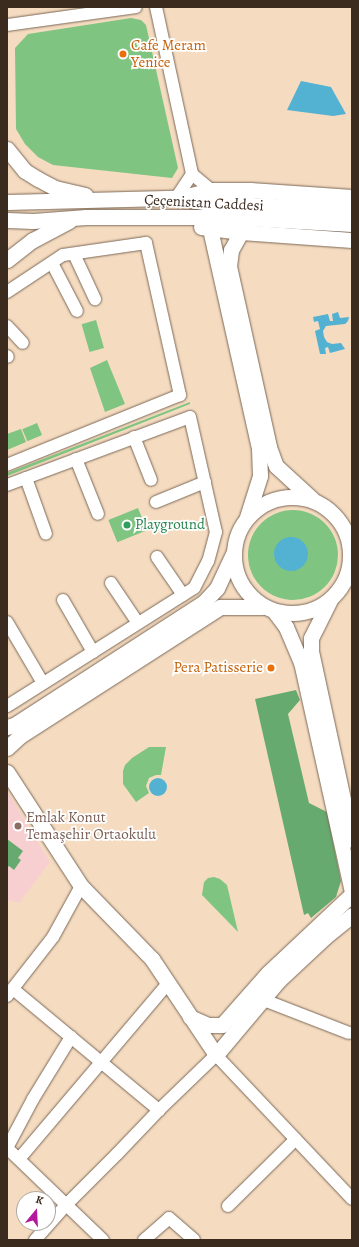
<!DOCTYPE html>
<meta charset="utf-8">
<style>
body{margin:0}
#map{position:relative;width:359px;height:1247px;overflow:hidden;background:#f5dcc1;font-family:Alegreya,serif}
div>[style]{position:absolute}
.built>*{inset:0;background:#f7cfd1}
.green>*{inset:0;background:#7fc581;transform-origin:0 0}
.round{border-radius:50%}
.forest>*{inset:0;background:#67aa6f}
.water>*{inset:0;background:#53b1d2}
.roads{filter:drop-shadow(0 0 1px #7c6857) drop-shadow(0 0 1px #7c6857)}
.minor>*{height:12px;margin:-6px;padding:0 6px;transform-origin:6px;border-radius:6px;background:#fff}
.major>*{height:15px;margin:-7.5px;padding:0 7.5px;transform-origin:7.5px;border-radius:7.5px;background:#fff}
.major>.ring{margin:-7.5px;padding:0;box-sizing:content-box;background:none;border:15px solid #fff;border-radius:50%}
.dots>*{width:11px;height:11px;translate:-50% -50%;box-sizing:border-box;border:2px solid #fff;border-radius:50%}
span{translate:-50% -50%;white-space:nowrap;text-align:center;line-height:1.15;-webkit-text-stroke:3.5px #fff;paint-order:stroke}
.food-label{font-size:15px;color:#c56008}
.left{translate:0 -50%;text-align:left}
.right{translate:-100% -50%;text-align:right}
.street-label{font-size:15px;color:#3b2a1e}
.leisure-label{font-size:15px;color:#27864d}
.education-label{font-size:15px;color:#785e54}
.frame{position:absolute;inset:0;border:8px solid #3b2a1e;pointer-events:none}
.north{position:absolute;left:16px;top:1191px;width:40px;height:40px;box-sizing:border-box;background:#fff;border:1px solid #b1aaa5;border-radius:50%;rotate:18deg;font-size:11px;font-weight:700;line-height:16px;text-align:center;color:#3b2a1e}
.north::after{content:'';display:block;margin:auto;width:14px;height:18px;background:#b5179e;clip-path:polygon(50% 0,100% 100%,50% 72%,0 100%)}
</style>
<div id="map">
<div class="built">
<i style="clip-path:polygon(7px 791px,50px 862px,19px 903px,7px 900px)"></i>
</div>
<div class="green">
<i style="clip-path:polygon(131px 18px,141px 20px,146px 25px,178px 168px,172px 178px,53px 165px,38px 157px,25px 144px,16px 129px,15px 48px,28px 34px)"></i>
<i style="left:96px;top:320px;width:29px;height:15px;rotate:74deg"></i>
<i style="clip-path:polygon(107px 360px,125px 404px,105px 412px,90px 368px)"></i>
<i style="clip-path:polygon(190px 402px,190px 404px,7px 476px,7px 473px)"></i>
<i style="left:37px;top:423px;width:13px;height:16px;rotate:67deg"></i>
<i style="clip-path:polygon(21px 429px,26px 442px,7px 450px,7px 434px)"></i>
<i style="left:138px;top:508px;width:24px;height:32px;rotate:68deg"></i>
<i class="round" style="left:248px;top:510px;width:90px;height:90px"></i>
<i style="clip-path:polygon(149px 747px,166px 747px,161px 775px,156px 775px,149px 778px,146px 786px,149px 793px,136px 802px,123px 784px,123px 771px,125px 765px,132px 758px)"></i>
<i style="clip-path:polygon(214px 877px,220px 879px,227px 885px,238px 932px,202px 895px,204px 882px,208px 878px)"></i>
</div>
<div class="forest">
<i style="clip-path:polygon(296px 690px,300px 700px,288px 714px,309px 803px,327px 812px,341px 881px,336px 897px,311px 918px,308px 913px,304px 915px,255px 699px)"></i>
<i style="clip-path:polygon(7px 839px,23px 851px,18px 858px,21px 860px,14px 870px,9px 866px,7px 868px)"></i>
</div>
<div class="water">
<i style="clip-path:polygon(301px 81px,331px 87px,346px 114px,333px 116px,287px 110px)"></i>
<i style="clip-path:polygon(338px 312px,340px 318px,349px 317px,348px 321px,345px 324px,326px 326px,323px 331px,324px 337px,327px 342px,332px 344px,341px 343px,345px 349px,330px 353px,328px 347px,325px 348px,326px 354px,320px 354px,315px 331px,320px 329px,318px 321px,314px 322px,313px 317px,328px 314px,330px 321px,333px 321px,332px 314px)"></i>
<i class="round" style="left:274px;top:537px;width:34px;height:34px"></i>
<i class="round" style="left:149px;top:778px;width:18px;height:18px"></i>
</div>
<div class="roads">
<div class="minor">
<i style="left:156px;top:7px;width:171px;rotate:77.8deg"></i>
<i style="left:192px;top:174px;width:25px;rotate:40deg"></i>
<i style="left:7px;top:25px;width:130px;rotate:-7.9deg"></i>
<i style="left:176px;top:198px;width:29px;rotate:-56deg"></i>
<i style="left:74px;top:254px;width:50px;rotate:65deg"></i>
<i style="left:52px;top:263px;width:54px;rotate:62.5deg"></i>
<i style="left:7px;top:292px;width:67px;rotate:-33.5deg"></i>
<i style="left:63px;top:255px;width:84px;rotate:-8.2deg"></i>
<i style="left:146px;top:243px;width:156px;rotate:77.4deg"></i>
<i style="left:180px;top:395px;width:187px;rotate:158deg"></i>
<i style="left:7px;top:326px;width:23px;rotate:47deg"></i>
<i style="left:7px;top:356px;width:1px;rotate:45deg"></i>
<i style="left:134px;top:437px;width:46px;rotate:68.4deg"></i>
<i style="left:76px;top:459px;width:59px;rotate:68.2deg"></i>
<i style="left:26px;top:478px;width:59px;rotate:70.3deg"></i>
<i style="left:7px;top:485px;width:195px;rotate:-20.4deg"></i>
<i style="left:190px;top:417px;width:118px;rotate:77.3deg"></i>
<i style="left:216px;top:532px;width:30px;rotate:105deg"></i>
<i style="left:208px;top:561px;width:30px;rotate:117deg"></i>
<i style="left:194px;top:588px;width:221px;rotate:147.7deg"></i>
<i style="left:156px;top:502px;width:53px;rotate:-22.2deg"></i>
<i style="left:157px;top:557px;width:46px;rotate:55.6deg"></i>
<i style="left:111px;top:583px;width:48px;rotate:56deg"></i>
<i style="left:63px;top:600px;width:60px;rotate:60deg"></i>
<i style="left:7px;top:622px;width:71px;rotate:59.5deg"></i>
<i style="left:13px;top:989px;width:190px;rotate:39.7deg"></i>
<i style="left:7px;top:996px;width:75px;rotate:-52.1deg"></i>
<i style="left:53px;top:937px;width:58px;rotate:-61.2deg"></i>
<i style="left:264px;top:1000px;width:91px;rotate:21.2deg"></i>
<i style="left:7px;top:1148px;width:133px;rotate:43.8deg"></i>
<i style="left:7px;top:1148px;width:55px;rotate:-62deg"></i>
<i style="left:33px;top:1099px;width:73px;rotate:-58.5deg"></i>
<i style="left:19px;top:1159px;width:231px;rotate:-49.7deg"></i>
<i style="left:228px;top:1206px;width:95px;rotate:-44.6deg"></i>
<i style="left:35px;top:1240px;width:48px;rotate:-48.4deg"></i>
<i style="left:67px;top:1204px;width:71px;rotate:-45deg"></i>
<i style="left:117px;top:1154px;width:61px;rotate:-46.3deg"></i>
<i style="left:159px;top:1110px;width:79px;rotate:-44deg"></i>
<i style="left:216px;top:1055px;width:198px;rotate:46.6deg"></i>
<i style="left:144px;top:1240px;width:33px;rotate:-41deg"></i>
<i style="left:169px;top:1218px;width:33px;rotate:41deg"></i>
</div>
<div class="major">
<i style="left:7px;top:149px;width:28px;rotate:51deg"></i>
<i style="left:25px;top:171px;width:15px;rotate:32deg"></i>
<i style="left:38px;top:179px;width:19px;rotate:28deg"></i>
<i style="left:55px;top:188px;width:31px;rotate:13deg"></i>
<i style="left:186px;top:196px;width:26px;rotate:-13deg"></i>
<i style="left:211px;top:190px;width:39px"></i>
<i style="left:250px;top:190px;width:102px;rotate:3.9deg"></i>
<i style="left:7px;top:202px;width:169px;rotate:-1.4deg"></i>
<i style="left:176px;top:198px;width:36px;rotate:8deg"></i>
<i style="left:212px;top:203px;width:140px;rotate:2.9deg"></i>
<i style="left:7px;top:220px;width:26px;rotate:2deg"></i>
<i style="left:33px;top:221px;width:53px;rotate:-4.3deg"></i>
<i style="left:86px;top:217px;width:142px"></i>
<i style="left:228px;top:217px;width:124px;rotate:3.2deg"></i>
<i style="left:201px;top:227px;width:40px;rotate:7.1deg"></i>
<i style="left:241px;top:232px;width:111px;rotate:4.1deg"></i>
<i style="left:210px;top:229px;width:224px;rotate:77.4deg"></i>
<i style="left:259px;top:448px;width:28px;rotate:88deg"></i>
<i style="left:260px;top:476px;width:43px;rotate:107.6deg"></i>
<i style="left:241px;top:232px;width:21px;rotate:119deg"></i>
<i style="left:231px;top:250px;width:16px;rotate:97deg"></i>
<i style="left:229px;top:266px;width:185px;rotate:77.5deg"></i>
<i style="left:269px;top:447px;width:20px;rotate:70deg"></i>
<i style="left:276px;top:466px;width:49px;rotate:42.5deg"></i>
<i style="left:7px;top:260px;width:33px;rotate:-38deg"></i>
<i style="left:33px;top:240px;width:41px;rotate:-27.8deg"></i>
<i class="ring" style="left:234px;top:497px;width:101px;height:101px"></i>
<i style="left:330px;top:600px;width:42px;rotate:116.6deg"></i>
<i style="left:311px;top:638px;width:13px;rotate:90deg"></i>
<i style="left:311px;top:651px;width:193px;rotate:77.8deg"></i>
<i style="left:274px;top:611px;width:20px;rotate:53deg"></i>
<i style="left:286px;top:627px;width:38px;rotate:67deg"></i>
<i style="left:301px;top:662px;width:236px;rotate:77.5deg"></i>
<i style="left:7px;top:727px;width:7px;rotate:-16deg"></i>
<i style="left:14px;top:725px;width:226px;rotate:-32.9deg"></i>
<i style="left:204px;top:602px;width:19px;rotate:-47deg"></i>
<i style="left:217px;top:588px;width:38px;rotate:-65deg"></i>
<i style="left:7px;top:748px;width:18px;rotate:-43deg"></i>
<i style="left:20px;top:736px;width:238px;rotate:-32.8deg"></i>
<i style="left:220px;top:607px;width:42px"></i>
<i style="left:7px;top:772px;width:136px;rotate:57deg"></i>
<i style="left:81px;top:886px;width:102px;rotate:45.8deg"></i>
<i style="left:152px;top:959px;width:115px;rotate:56.3deg"></i>
<i style="left:216px;top:1055px;width:98px;rotate:-50deg"></i>
<i style="left:279px;top:980px;width:63px;rotate:-43.1deg"></i>
<i style="left:325px;top:937px;width:35px;rotate:-39deg"></i>
<i style="left:190px;top:1017px;width:20px;rotate:24deg"></i>
<i style="left:208px;top:1025px;width:14px"></i>
<i style="left:222px;top:1025px;width:69px;rotate:-48.5deg"></i>
<i style="left:268px;top:973px;width:115px;rotate:-43.2deg"></i>
</div>
</div>
<div class="dots">
<i style="left:123px;top:54px;background:#e8710a"></i>
<i style="left:127px;top:525px;background:#2e9e5b"></i>
<i style="left:271px;top:668px;background:#e8710a"></i>
<i style="left:18px;top:826px;background:#8d6e63"></i>
</div>
<div class="food-label">
<span class="left" style="left:131px;top:54px">Cafe Meram<br>Yenice</span>
<span class="right" style="left:263px;top:668px">Pera Patisserie</span>
</div>
<div class="street-label">
<span style="left:204px;top:203px;rotate:3deg">Çeçenistan Caddesi</span>
</div>
<div class="leisure-label">
<span class="left" style="left:135px;top:525px">Playground</span>
</div>
<div class="education-label">
<span class="left" style="left:26px;top:826px">Emlak Konut<br>Temaşehir Ortaokulu</span>
</div>
<div class="frame"></div>
<div class="north">K</div>
</div>
